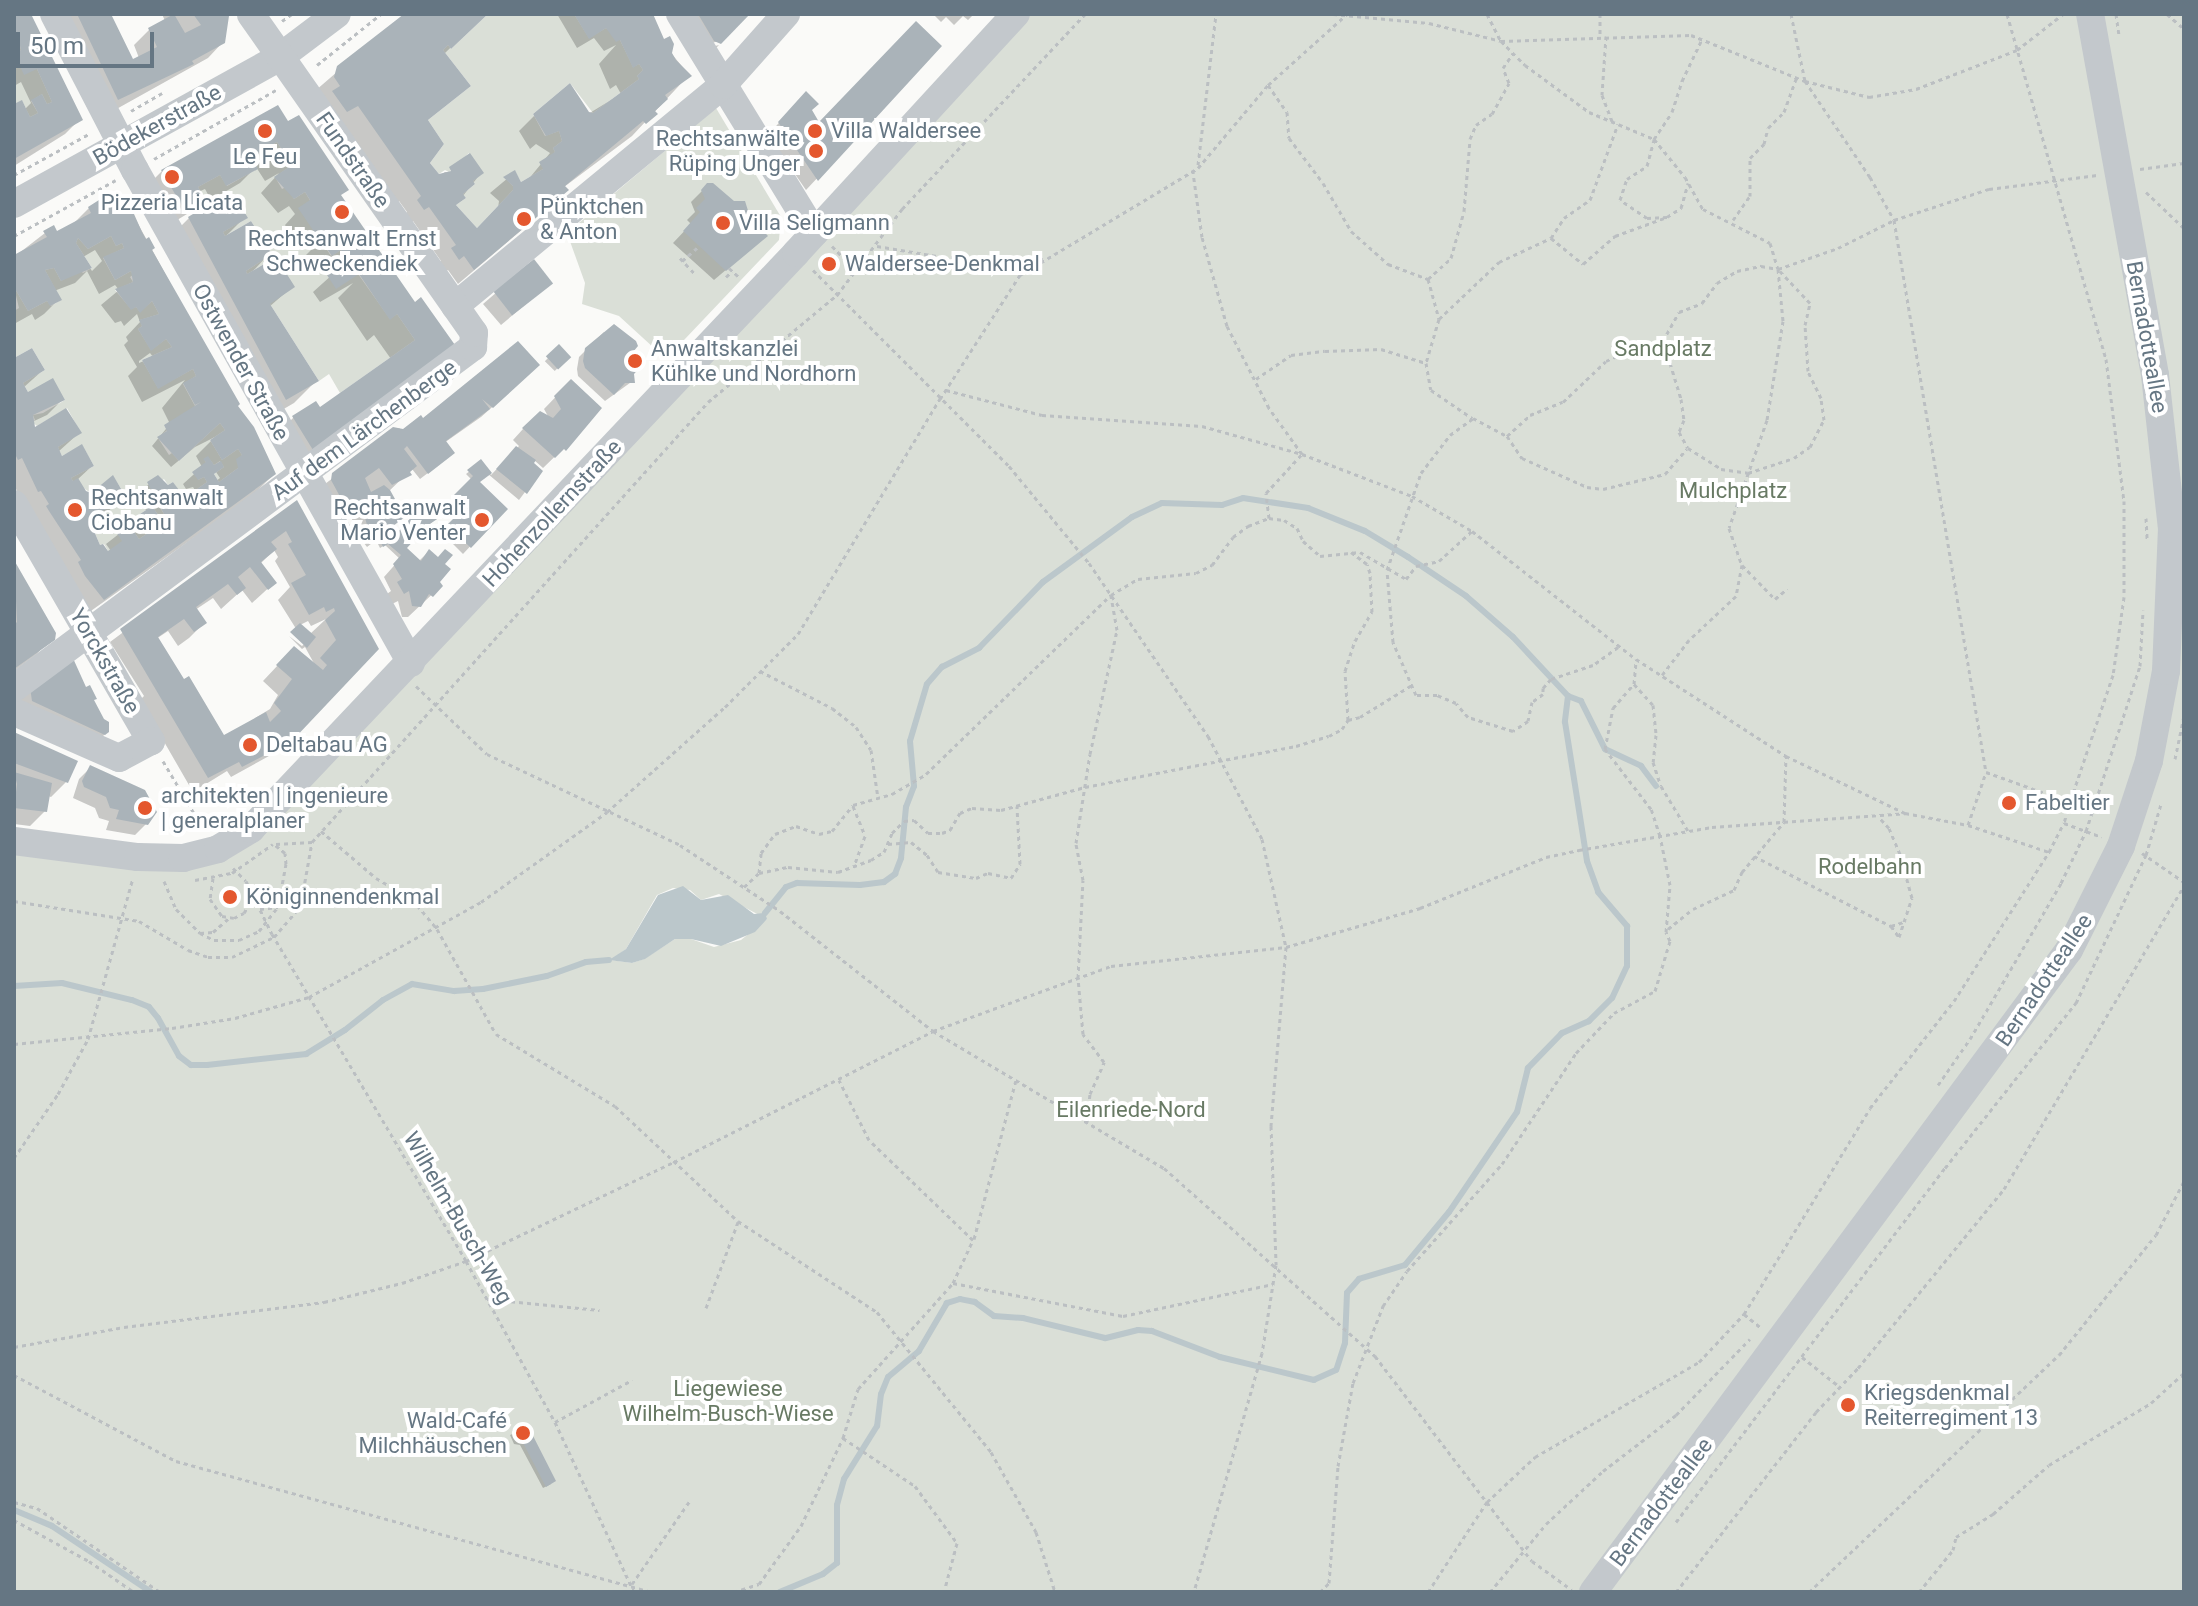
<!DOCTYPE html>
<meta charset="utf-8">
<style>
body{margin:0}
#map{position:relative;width:2198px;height:1606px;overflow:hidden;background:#fafaf8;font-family:Roboto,sans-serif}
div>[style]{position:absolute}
.green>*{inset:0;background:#dadfd7}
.water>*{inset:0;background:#bbc7cb}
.shadow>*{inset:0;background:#0003;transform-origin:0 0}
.stream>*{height:6px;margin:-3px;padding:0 3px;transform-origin:3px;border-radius:3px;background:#bbc7cb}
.building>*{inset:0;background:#aab3b9;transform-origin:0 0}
.path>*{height:3px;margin-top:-1.5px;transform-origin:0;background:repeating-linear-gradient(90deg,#bbbfc2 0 4px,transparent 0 8px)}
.minor>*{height:28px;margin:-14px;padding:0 14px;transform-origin:14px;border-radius:14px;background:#c3c8cc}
.dots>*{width:22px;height:22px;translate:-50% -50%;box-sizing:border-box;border:4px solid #fff;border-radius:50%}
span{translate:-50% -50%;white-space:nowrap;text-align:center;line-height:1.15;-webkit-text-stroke:8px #fff;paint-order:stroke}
.street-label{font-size:22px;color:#657683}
.poi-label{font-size:22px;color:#657683}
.left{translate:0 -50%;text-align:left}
.right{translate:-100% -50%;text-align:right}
.park-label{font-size:22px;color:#687a64}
.frame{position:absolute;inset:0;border:16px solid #657683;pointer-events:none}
.scale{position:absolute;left:16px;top:32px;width:138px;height:36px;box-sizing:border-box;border:4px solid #657683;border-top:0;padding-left:10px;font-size:24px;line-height:28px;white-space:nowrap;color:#657683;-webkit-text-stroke:6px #fff;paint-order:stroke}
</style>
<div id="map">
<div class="green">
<i style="clip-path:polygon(488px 14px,574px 14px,589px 38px,606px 28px,611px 32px,620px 40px,633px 67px,639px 64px,643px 70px,637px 76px,639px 79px,593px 113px,570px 83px,533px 114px,545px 136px,559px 131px,562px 141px,553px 148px,555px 152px,543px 169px,521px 182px,515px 171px,504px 177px,513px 186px,513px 190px,477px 228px,456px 205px,466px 198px,463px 194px,475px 184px,473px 181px,483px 173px,469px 153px,449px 172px,445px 170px,439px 174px,430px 163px,444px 144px,428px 120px,471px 86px,443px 50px,448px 45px,451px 49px)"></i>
<i style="clip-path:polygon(evenodd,1016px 14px,2184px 14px,2184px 1592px,14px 1592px,14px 841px,211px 852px,1016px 14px,673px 888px,690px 890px,701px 900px,719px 894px,767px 919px,741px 940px,714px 947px,691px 939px,675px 939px,644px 959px,632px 963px,611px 960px,626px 949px,657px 895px,673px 888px)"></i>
<i style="clip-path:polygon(20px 46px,21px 50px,15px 53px,37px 69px,52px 102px,47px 104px,42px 94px,31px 101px,38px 113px,30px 117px,22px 101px,14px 104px,14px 49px)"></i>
<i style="clip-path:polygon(716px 108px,781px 217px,779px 240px,666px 359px,619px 316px,582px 304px,585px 283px,567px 233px)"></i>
<i style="clip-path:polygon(277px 142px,292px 165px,275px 177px,282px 189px,286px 187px,294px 199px,305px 192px,329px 232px,320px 239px,331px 256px,341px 250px,390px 319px,397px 314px,415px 340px,340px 393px,329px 374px,319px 381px,270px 304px,276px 257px,247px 274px,246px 271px,272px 254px,251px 221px,225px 236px,223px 232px,247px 218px,211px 211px,198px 187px,220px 175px,227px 186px,257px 169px,251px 157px)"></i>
<i style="clip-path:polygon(111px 236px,116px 246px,122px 243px,124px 248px,103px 258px,115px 280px,131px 271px,133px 275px,130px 277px,133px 282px,115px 290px,131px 309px,136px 307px,140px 312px,152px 301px,159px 314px,140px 320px,142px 326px,138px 329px,151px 350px,166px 339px,172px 347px,142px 360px,158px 388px,193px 369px,196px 376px,183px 384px,195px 406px,158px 438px,169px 455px,172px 453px,179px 461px,220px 423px,225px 430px,210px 440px,222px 460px,238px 449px,242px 455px,238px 468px,219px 482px,214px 474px,224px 467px,220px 461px,214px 465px,208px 457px,204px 459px,206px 462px,198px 480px,204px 477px,207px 482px,176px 504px,173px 500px,181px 494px,173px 482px,168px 485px,164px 479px,161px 481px,157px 503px,164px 514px,159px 516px,152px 506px,140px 514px,151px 531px,139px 539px,128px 523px,117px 531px,125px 546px,111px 556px,104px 544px,100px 545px,91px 524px,100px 512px,127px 498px,113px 476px,91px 493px,73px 481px,71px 478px,94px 466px,82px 445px,62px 456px,60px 452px,58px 447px,81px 433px,67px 408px,37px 426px,32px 422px,35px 420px,33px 415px,43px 413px,65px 400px,28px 392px,23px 383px,45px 370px,32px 348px,14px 358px,14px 311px,19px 308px,14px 287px,28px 311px,47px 301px,51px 306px,61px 300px,45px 270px,54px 268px,61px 281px,80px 270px,83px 273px,92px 268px,76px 243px,78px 238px,88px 249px)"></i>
</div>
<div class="water">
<i style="clip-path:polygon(683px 886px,701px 900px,728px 895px,754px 914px,765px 913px,767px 919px,755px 932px,721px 946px,691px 939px,675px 939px,645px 959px,632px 963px,609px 960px,626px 949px,658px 895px)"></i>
</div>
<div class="shadow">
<i style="clip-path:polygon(14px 14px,28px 14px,80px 119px,65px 134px,14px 166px,14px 107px,24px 110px,31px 103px,21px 82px,14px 86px)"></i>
<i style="clip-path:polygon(43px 14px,109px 14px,133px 61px,139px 58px,134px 45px,149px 30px,165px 21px,162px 14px,227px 17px,223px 42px,208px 58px,95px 121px)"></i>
<i style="clip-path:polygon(404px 14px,485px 14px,444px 54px,468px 86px,426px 121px,428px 163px,438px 177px,445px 172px,481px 173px,455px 206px,476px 230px,498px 208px,499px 201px,490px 193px,514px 173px,521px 184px,527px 181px,550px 153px,536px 144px,530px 149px,519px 131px,534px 116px,569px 86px,588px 114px,621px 94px,616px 85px,610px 89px,599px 64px,616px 45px,604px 51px,594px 38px,577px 48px,557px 14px,650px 14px,667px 48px,689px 75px,632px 136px,564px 187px,551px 205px,458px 284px,448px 270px,443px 273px,437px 265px,441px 261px,413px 221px,408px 224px,403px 216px,407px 212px,399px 201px,390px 207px,315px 91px)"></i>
<i style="clip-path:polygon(676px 14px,747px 14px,724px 40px,707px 44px,708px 48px,719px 45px,708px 56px)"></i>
<i style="clip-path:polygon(933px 14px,974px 14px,968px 20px,963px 16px,954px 25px,946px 17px,941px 22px)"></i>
<i style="clip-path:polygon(795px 105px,819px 125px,853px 140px,806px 190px,768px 135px)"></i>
<i style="clip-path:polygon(278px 108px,414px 305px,453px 345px,301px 460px,283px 428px,294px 417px,319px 410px,391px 359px,374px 335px,367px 341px,338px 298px,353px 283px,320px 302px,313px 292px,333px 274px,326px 263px,316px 270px,306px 255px,314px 247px,312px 243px,301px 250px,285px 225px,295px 214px,289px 206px,278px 213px,261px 193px,279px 173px,265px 181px,256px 167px,240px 183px,211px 200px,205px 189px,198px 192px,202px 199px,187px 214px,169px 225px,147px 186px,162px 171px)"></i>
<i style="clip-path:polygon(708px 185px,733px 203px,744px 203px,748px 218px,766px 236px,714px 280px,673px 243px,691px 224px,687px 220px,695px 212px,691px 202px)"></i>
<i style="clip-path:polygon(evenodd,124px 198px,274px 474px,251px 497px,88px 613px,42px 541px,14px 485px,14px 364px,43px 370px,23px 388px,27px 395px,62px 400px,47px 415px,32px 422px,34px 430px,79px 433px,58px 452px,61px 458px,92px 466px,77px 480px,84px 493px,124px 498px,90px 526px,89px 531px,107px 555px,111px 551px,106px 544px,147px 512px,138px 495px,149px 484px,179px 494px,172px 501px,176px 507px,196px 492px,193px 487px,186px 489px,183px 484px,202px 467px,196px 456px,215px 437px,195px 447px,171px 467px,152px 446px,170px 424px,162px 408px,185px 380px,142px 402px,128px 376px,137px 367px,124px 345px,128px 341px,126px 337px,140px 322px,137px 314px,124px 326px,121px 321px,115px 323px,101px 305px,119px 290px,115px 285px,99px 294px,87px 271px,75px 283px,54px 291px,59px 299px,44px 314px,35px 320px,32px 314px,14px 324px,14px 257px,45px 233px,57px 233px,73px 224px,89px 208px,103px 208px,124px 198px,95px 250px,102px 261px,92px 271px,83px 257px,95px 250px,124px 198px,150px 353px,153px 357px,139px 363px,139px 361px,150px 353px,124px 198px,216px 472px,220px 478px,216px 481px,212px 474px,216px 472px)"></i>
<i style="clip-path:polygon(210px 214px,245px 217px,227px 235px,269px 254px,252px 272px,292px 287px,269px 307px,316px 381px,294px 403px,263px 421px,174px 233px,189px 218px)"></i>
<i style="clip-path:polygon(533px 261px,539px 293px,501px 325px,483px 304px)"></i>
<i style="clip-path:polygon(604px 332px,630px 352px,634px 380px,605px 401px,578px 376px,577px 369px,579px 357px)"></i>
<i style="left:559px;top:347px;width:14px;height:20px;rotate:45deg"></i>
<i style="clip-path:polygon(527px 376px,481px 417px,444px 443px,445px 460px,420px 479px,412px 469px,387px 493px,402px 517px,392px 527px,398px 534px,446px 506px,472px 480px,466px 474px,481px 462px,491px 475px,519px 446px,513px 440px,523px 429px,540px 413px,549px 418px,544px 409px,571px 381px,574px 438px,543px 468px,534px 460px,531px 463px,540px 472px,519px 500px,488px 474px,477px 483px,505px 509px,463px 554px,442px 533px,460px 514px,452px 506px,416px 535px,405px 548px,419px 561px,429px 551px,442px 564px,437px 582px,441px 586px,408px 617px,402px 617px,398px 601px,392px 604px,387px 594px,391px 591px,384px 577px,400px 559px,385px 545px,380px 548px,376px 540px,367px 547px,353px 529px,356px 526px,350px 516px,338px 523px,321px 487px,399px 428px,402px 431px)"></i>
<i style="clip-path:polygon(evenodd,297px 503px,350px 599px,310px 719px,278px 751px,231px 777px,227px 771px,193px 792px,140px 700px,144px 696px,110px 642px,297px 503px,274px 550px,278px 557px,275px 561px,290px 587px,278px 600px,305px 643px,302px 646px,289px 636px,302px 649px,305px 647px,316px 667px,279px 664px,263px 681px,278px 695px,270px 709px,223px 738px,156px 639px,168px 631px,178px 646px,189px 638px,204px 623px,195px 610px,213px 598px,221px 609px,242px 590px,252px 603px,275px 582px,260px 564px,274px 550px,297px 503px,326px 619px,310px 634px,300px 625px,308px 621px,311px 626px,326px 619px)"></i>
<i style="clip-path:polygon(14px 563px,54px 633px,37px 654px,14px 671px)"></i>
<i style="clip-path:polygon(31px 689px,92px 701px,107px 732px,92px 747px,16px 704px)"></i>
<i style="clip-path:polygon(14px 735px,66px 782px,51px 797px,48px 796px,45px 811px,30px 826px,14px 824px)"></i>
<i style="clip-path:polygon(90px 768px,146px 824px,135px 835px,106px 830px,109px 821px,99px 818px,95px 808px,73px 798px,79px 779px)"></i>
<i style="clip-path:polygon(527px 1428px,551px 1484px,543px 1488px,520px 1445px,514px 1444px,510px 1435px)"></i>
</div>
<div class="stream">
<i style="left:1568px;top:696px;width:14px;rotate:21deg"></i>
<i style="left:1581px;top:701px;width:54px;rotate:63.4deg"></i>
<i style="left:1605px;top:749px;width:40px;rotate:25deg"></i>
<i style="left:1641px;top:766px;width:25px;rotate:53deg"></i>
<i style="left:765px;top:913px;width:33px;rotate:-51deg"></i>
<i style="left:786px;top:887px;width:12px;rotate:-20deg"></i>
<i style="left:797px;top:883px;width:63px;rotate:1.8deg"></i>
<i style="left:860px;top:885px;width:24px;rotate:-7deg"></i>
<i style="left:884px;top:882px;width:14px;rotate:-36deg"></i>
<i style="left:895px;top:874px;width:17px;rotate:-69deg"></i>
<i style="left:901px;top:858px;width:51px;rotate:-84.4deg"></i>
<i style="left:906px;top:807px;width:22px;rotate:-69deg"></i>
<i style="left:914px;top:786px;width:45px;rotate:-95.1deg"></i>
<i style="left:910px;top:741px;width:59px;rotate:-73.4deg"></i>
<i style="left:927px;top:684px;width:23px;rotate:-49deg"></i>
<i style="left:942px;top:667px;width:42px;rotate:-27.2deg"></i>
<i style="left:979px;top:648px;width:92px;rotate:-45.9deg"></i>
<i style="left:1043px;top:582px;width:110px;rotate:-36.1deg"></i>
<i style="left:1132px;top:517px;width:33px;rotate:-25deg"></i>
<i style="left:1162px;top:503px;width:60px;rotate:1.9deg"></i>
<i style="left:1222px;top:505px;width:22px;rotate:-18deg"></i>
<i style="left:1243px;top:498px;width:66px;rotate:8.7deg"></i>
<i style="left:1308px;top:508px;width:61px;rotate:22deg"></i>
<i style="left:1365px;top:531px;width:50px;rotate:31.2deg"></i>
<i style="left:1408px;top:557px;width:70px;rotate:33.9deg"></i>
<i style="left:1466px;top:596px;width:62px;rotate:41.1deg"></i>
<i style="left:1513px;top:637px;width:81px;rotate:47deg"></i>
<i style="left:1568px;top:696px;width:26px;rotate:97deg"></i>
<i style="left:1565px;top:722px;width:141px;rotate:81deg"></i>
<i style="left:1587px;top:861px;width:33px;rotate:70deg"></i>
<i style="left:1598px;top:892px;width:45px;rotate:49.5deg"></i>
<i style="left:1627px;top:926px;width:40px;rotate:90deg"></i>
<i style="left:1627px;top:966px;width:35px;rotate:115deg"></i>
<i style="left:1612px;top:998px;width:33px;rotate:135deg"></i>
<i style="left:1589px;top:1021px;width:30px;rotate:156deg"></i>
<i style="left:1562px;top:1033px;width:49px;rotate:134.2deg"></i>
<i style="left:1528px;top:1068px;width:45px;rotate:104deg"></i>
<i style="left:1517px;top:1112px;width:121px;rotate:124.2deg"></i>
<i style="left:1449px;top:1212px;width:69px;rotate:129.7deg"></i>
<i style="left:1405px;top:1265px;width:48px;rotate:163.1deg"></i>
<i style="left:1359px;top:1279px;width:18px;rotate:131deg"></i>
<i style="left:1347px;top:1293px;width:50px;rotate:92.3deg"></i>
<i style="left:1345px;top:1343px;width:28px;rotate:108deg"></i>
<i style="left:1336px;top:1370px;width:24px;rotate:156deg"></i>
<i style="left:1314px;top:1380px;width:97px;rotate:-166.3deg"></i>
<i style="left:1220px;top:1357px;width:73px;rotate:-159.1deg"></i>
<i style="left:1152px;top:1331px;width:14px;rotate:-176deg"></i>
<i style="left:1138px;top:1330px;width:34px;rotate:166deg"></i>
<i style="left:1105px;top:1338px;width:84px;rotate:-166.3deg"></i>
<i style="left:1023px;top:1318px;width:29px;rotate:-176deg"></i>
<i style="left:994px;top:1316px;width:24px;rotate:-144deg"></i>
<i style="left:975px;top:1302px;width:15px;rotate:-169deg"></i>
<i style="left:960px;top:1299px;width:14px;rotate:163deg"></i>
<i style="left:947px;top:1303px;width:56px;rotate:120.3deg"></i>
<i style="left:919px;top:1351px;width:40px;rotate:140deg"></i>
<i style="left:888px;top:1377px;width:18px;rotate:112deg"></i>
<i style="left:881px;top:1394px;width:32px;rotate:97deg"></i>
<i style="left:877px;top:1426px;width:62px;rotate:121.9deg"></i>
<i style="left:844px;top:1479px;width:27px;rotate:105deg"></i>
<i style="left:837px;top:1505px;width:58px;rotate:90deg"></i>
<i style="left:837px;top:1563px;width:18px;rotate:142deg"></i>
<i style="left:823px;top:1574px;width:47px;rotate:157.3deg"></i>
<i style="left:14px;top:986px;width:48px;rotate:-3.6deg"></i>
<i style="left:62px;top:983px;width:72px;rotate:13.7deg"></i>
<i style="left:132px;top:1000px;width:18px;rotate:22deg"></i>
<i style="left:149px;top:1007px;width:14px;rotate:51deg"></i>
<i style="left:158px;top:1018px;width:43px;rotate:61.1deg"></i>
<i style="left:179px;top:1056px;width:15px;rotate:37deg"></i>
<i style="left:191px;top:1065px;width:16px"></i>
<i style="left:207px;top:1065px;width:100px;rotate:-6.3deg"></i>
<i style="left:306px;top:1054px;width:46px;rotate:-31.6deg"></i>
<i style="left:345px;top:1030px;width:48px;rotate:-38.3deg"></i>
<i style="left:383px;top:1000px;width:33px;rotate:-29deg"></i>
<i style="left:412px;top:984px;width:43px;rotate:9.5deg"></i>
<i style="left:454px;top:991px;width:29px;rotate:-4deg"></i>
<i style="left:483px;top:989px;width:65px;rotate:-11.5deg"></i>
<i style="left:547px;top:976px;width:41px;rotate:-19.7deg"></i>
<i style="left:586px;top:962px;width:23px;rotate:-5deg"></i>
<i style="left:14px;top:1510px;width:41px;rotate:22.8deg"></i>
<i style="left:52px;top:1526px;width:119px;rotate:33.7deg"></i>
</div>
<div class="building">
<i style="clip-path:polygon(14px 14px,31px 14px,83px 120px,14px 159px,14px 104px,22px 100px,30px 117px,38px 113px,31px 100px,42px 94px,47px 104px,52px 102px,37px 69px,24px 75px,14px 53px,21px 50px,20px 46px,14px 49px)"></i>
<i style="clip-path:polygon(77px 14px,111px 14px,133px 59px,157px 47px,148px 28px,174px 14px,185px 33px,201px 25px,193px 14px,229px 16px,225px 43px,192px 61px,194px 64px,118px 100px)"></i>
<i style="clip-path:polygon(404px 14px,488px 14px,451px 49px,448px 45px,443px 50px,471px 86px,428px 120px,444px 144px,430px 163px,439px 174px,451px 171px,449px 167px,470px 153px,484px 173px,473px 181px,475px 184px,463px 194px,466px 198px,456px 205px,477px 228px,513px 190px,513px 186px,503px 177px,515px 170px,521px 182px,543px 169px,539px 162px,555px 152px,553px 148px,562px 141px,559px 131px,546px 136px,533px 114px,570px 83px,589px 112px,593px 113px,639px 79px,637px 76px,643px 70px,639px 64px,633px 68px,620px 40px,616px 42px,606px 28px,589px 39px,574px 14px,653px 14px,664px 39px,670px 36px,674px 44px,672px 53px,676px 60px,692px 76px,665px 95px,668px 99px,655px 111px,658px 114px,646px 124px,643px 121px,565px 186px,569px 190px,474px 270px,464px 256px,459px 260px,451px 248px,456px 245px,429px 207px,424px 210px,417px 200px,421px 196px,358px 106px,347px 112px,332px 91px,340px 86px,334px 77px,337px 66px)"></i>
<i style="clip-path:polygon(698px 14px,750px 14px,721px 44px,714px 41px)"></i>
<i style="clip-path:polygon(916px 21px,942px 46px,818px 181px,778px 122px,806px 91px,819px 104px,812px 110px,819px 122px)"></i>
<i style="clip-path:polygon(278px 105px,288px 121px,299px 115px,349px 190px,341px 195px,415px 302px,421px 297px,455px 345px,313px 450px,292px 416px,316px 401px,320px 407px,415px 340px,397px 314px,390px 320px,359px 274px,336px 289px,327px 275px,348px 261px,341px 250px,332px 256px,320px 239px,329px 232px,327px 230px,317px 236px,298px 208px,310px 200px,305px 192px,294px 199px,274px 177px,292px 165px,277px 142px,251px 157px,258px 169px,226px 186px,220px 175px,198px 187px,205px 200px,185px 211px,161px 170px)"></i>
<i style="clip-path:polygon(707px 183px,713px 183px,734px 201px,745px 201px,750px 217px,768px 236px,726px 271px,683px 231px,700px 212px,696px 208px,705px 199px,701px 190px)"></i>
<i style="clip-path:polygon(117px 194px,126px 196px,142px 232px,146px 239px,149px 237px,155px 248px,152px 250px,240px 404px,238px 406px,254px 427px,276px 474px,104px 600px,85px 576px,78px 562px,81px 560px,49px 511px,46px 506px,49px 504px,41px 491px,38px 492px,22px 458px,18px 460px,14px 452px,14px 358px,32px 348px,45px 370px,23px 383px,28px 392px,53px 378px,65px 400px,33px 415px,35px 427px,66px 408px,82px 433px,58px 447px,62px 456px,82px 444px,94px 466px,71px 478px,73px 481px,78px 478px,86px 491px,91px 493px,113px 475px,127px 499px,100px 512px,101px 518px,91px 524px,100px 545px,103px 544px,108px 551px,122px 541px,116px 532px,128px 523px,139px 539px,151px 531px,140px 514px,152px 506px,159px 516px,164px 514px,147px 482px,158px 475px,168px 485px,173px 482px,182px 494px,173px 500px,176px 504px,207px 482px,204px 477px,198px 480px,192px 472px,206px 462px,203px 459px,208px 456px,214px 465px,221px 461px,224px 467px,214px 474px,219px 482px,238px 468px,236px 459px,242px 455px,238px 449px,222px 460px,210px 440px,225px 430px,220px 423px,179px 461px,157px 437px,167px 431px,164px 425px,201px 402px,195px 405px,183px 383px,196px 376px,193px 369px,158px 389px,142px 360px,172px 347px,166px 339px,151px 351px,138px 329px,142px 326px,139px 320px,159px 314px,152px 301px,140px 313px,136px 307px,131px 310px,115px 289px,133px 282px,131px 271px,115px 280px,103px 257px,124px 248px,122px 243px,116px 246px,111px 236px,88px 249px,78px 238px,76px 243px,92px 268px,61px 281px,54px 268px,45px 270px,62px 300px,50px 306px,47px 301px,28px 311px,14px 287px,14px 255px,47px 237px,43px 231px,54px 225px,57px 231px,91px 213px,88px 207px,99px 200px,103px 206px)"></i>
<i style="clip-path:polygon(235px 197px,248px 218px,223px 232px,225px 236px,251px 221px,272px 254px,246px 271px,247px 274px,276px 257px,295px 287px,270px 304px,319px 381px,286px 400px,188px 217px,208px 205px,211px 211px)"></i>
<i style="left:534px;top:259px;width:31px;height:52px;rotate:52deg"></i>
<i style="clip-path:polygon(614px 324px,636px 341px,638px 346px,633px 352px,645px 362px,634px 374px,635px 383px,625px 383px,614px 395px,585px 368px,583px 361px,585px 348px)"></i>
<i style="clip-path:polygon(518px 341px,540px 365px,493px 408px,482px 399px,490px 409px,446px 441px,455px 453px,428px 474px,407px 446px,404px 449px,417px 466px,410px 472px,412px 475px,392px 485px,379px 468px,365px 478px,371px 492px,384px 485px,390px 490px,405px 517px,393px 526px,398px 532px,416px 512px,423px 508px,431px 512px,442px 500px,452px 509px,415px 534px,418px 536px,407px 548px,421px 561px,429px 549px,438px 557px,445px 549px,453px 555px,445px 564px,451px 569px,440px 582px,443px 586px,433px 597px,429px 594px,421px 607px,412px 606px,409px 591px,404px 594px,397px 582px,402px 579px,393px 564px,401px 555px,388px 544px,383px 547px,373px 526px,368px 529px,362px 506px,349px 513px,331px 480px,332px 473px,393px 427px,403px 429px,421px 415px,423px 418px)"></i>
<i style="left:559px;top:344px;width:18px;height:18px;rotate:47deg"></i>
<i style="clip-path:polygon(571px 379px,602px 408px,566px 451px,564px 449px,555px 458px,522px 428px,540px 411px,553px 418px,561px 409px,554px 396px)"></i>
<i style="clip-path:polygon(516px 446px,536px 460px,534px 463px,543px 471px,527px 494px,496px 469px)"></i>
<i style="clip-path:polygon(481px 459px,492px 473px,480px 482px,508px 509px,471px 548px,447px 525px,466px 506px,454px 495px,473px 476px,467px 470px)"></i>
<i style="clip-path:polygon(evenodd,297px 500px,379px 649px,292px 741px,242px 767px,239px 762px,208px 778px,120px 629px,297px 500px,286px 531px,292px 542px,288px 544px,306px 575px,291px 583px,309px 615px,324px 607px,326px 612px,334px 608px,335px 611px,325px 620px,336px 640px,320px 658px,327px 665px,323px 670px,294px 646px,276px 665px,292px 679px,274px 703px,281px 711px,270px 722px,266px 712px,224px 735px,189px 676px,184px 679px,158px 637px,184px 619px,194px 632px,207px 623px,196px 607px,228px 584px,237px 595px,246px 588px,238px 577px,250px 567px,268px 590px,277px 583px,261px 562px,277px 549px,271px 542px,286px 531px)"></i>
<i style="clip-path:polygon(14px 560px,56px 633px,55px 640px,14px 669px,14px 625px,17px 622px)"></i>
<i style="clip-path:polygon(300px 623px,316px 637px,307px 648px,290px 632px)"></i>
<i style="clip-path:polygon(72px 656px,86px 687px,90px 685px,97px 699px,94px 700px,104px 719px,109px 722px,109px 732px,105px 735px,32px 701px,30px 687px)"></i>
<i style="clip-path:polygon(14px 732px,78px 761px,68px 783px,14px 763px)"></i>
<i style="clip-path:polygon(90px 765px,145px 790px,157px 812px,148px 825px,116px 819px,119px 810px,110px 808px,106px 797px,84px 787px,82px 781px)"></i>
<i style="clip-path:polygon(14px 772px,52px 783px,47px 812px,14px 808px,17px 784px)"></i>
<i style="clip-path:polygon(528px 1426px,556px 1481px,546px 1487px,521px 1439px,517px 1441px,512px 1430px)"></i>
</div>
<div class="path">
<i style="left:1333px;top:14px;width:96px;rotate:5.4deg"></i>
<i style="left:1429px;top:23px;width:74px;rotate:14deg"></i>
<i style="left:1501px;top:41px;width:190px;rotate:-1.8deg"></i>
<i style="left:1691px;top:35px;width:123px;rotate:22deg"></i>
<i style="left:1805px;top:81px;width:66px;rotate:14deg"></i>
<i style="left:1869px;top:97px;width:48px;rotate:-9.7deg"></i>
<i style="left:1916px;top:89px;width:108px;rotate:-21.1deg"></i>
<i style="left:2017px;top:50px;width:58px;rotate:-38deg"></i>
<i style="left:1487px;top:14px;width:30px;rotate:63deg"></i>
<i style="left:1501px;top:41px;width:34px;rotate:45deg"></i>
<i style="left:1525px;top:65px;width:79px;rotate:36.3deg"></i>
<i style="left:1589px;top:112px;width:70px;rotate:22.6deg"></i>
<i style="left:1654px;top:139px;width:49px;rotate:50.8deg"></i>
<i style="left:1685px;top:177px;width:37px;rotate:61deg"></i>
<i style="left:1703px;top:209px;width:75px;rotate:26.9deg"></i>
<i style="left:1770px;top:243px;width:27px;rotate:73deg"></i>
<i style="left:1778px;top:269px;width:52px;rotate:84.5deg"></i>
<i style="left:1783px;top:321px;width:100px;rotate:99.2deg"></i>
<i style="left:1767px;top:420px;width:114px;rotate:109.4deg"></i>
<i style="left:1729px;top:528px;width:39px;rotate:71deg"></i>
<i style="left:1742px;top:565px;width:32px;rotate:101deg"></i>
<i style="left:1736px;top:596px;width:64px;rotate:136.9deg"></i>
<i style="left:1689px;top:640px;width:44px;rotate:127.6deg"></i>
<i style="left:1600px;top:14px;width:22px;rotate:90deg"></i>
<i style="left:1791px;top:14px;width:68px;rotate:78.2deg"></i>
<i style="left:1805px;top:81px;width:116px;rotate:55.9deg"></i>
<i style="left:1870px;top:177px;width:49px;rotate:60.8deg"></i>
<i style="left:1894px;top:220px;width:560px;rotate:80.54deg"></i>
<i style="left:1986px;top:772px;width:89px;rotate:19.7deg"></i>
<i style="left:2070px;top:802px;width:22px;rotate:106deg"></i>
<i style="left:2007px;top:14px;width:359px;rotate:74deg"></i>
<i style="left:2106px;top:359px;width:143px;rotate:82.8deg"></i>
<i style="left:2124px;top:501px;width:96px;rotate:90deg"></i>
<i style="left:2124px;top:597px;width:79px;rotate:98deg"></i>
<i style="left:2113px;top:675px;width:134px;rotate:108.7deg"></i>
<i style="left:2116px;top:14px;width:21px;rotate:82deg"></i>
<i style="left:2167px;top:14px;width:23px;rotate:41deg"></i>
<i style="left:282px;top:21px;width:12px;rotate:-35deg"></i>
<i style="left:1606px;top:36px;width:59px;rotate:93.9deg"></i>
<i style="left:1602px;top:95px;width:28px;rotate:69deg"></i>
<i style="left:317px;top:65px;width:82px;rotate:-38.6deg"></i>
<i style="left:1268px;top:85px;width:33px;rotate:55deg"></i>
<i style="left:1287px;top:112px;width:26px;rotate:86deg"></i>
<i style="left:1289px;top:138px;width:56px;rotate:52.9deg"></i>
<i style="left:1323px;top:183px;width:56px;rotate:59.7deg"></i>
<i style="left:1351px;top:231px;width:50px;rotate:41.7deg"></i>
<i style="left:1388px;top:264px;width:43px;rotate:20.6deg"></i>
<i style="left:1428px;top:279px;width:31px;rotate:-42deg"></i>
<i style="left:1451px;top:258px;width:49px;rotate:-74.5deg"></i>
<i style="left:1464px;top:211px;width:72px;rotate:-85.2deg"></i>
<i style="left:1470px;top:139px;width:15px;rotate:-67deg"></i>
<i style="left:1476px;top:125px;width:19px;rotate:-35deg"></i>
<i style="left:1492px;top:114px;width:35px;rotate:-61deg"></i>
<i style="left:1509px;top:83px;width:16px;rotate:-112deg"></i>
<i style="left:1503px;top:68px;width:18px;rotate:-56deg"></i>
<i style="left:131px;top:111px;width:36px;rotate:-30deg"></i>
<i style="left:154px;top:159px;width:140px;rotate:-29.5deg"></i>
<i style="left:1198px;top:165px;width:152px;rotate:-83.2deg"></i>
<i style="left:2140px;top:169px;width:44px;rotate:-7.8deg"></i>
<i style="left:14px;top:175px;width:85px;rotate:-28.7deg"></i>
<i style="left:2146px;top:192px;width:52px;rotate:43.5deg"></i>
<i style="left:1667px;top:217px;width:17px;rotate:-33deg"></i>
<i style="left:1681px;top:208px;width:26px;rotate:-74deg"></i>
<i style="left:1733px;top:220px;width:29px;rotate:-55deg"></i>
<i style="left:1750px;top:196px;width:38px;rotate:-90deg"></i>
<i style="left:1750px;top:158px;width:20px;rotate:-45deg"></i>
<i style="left:1764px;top:144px;width:16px;rotate:-76deg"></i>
<i style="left:1768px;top:128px;width:23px;rotate:-45deg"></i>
<i style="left:1784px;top:112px;width:37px;rotate:-70deg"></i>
<i style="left:14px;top:236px;width:116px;rotate:-28.8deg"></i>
<i style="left:1551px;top:238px;width:41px;rotate:39.1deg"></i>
<i style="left:1583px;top:264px;width:43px;rotate:-41.2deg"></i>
<i style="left:1615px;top:236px;width:55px;rotate:-20.1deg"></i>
<i style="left:1667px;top:217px;width:20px;rotate:177deg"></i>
<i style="left:1647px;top:218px;width:32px;rotate:-146deg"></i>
<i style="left:1620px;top:200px;width:22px;rotate:-72deg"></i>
<i style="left:1627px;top:179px;width:24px;rotate:-33deg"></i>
<i style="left:1647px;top:166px;width:28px;rotate:-75deg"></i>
<i style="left:1654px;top:139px;width:32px;rotate:-56deg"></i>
<i style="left:1672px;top:112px;width:33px;rotate:-72deg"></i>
<i style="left:1682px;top:81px;width:47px;rotate:-64.5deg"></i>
<i style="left:832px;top:246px;width:36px;rotate:46deg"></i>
<i style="left:877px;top:246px;width:67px;rotate:9.5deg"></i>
<i style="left:943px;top:257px;width:100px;rotate:1.1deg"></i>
<i style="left:680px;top:258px;width:23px;rotate:47deg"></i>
<i style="left:682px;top:261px;width:21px;rotate:-41deg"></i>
<i style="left:729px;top:268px;width:15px;rotate:42deg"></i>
<i style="left:813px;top:270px;width:277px;rotate:45deg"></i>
<i style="left:1009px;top:466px;width:126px;rotate:50.5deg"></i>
<i style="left:1089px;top:563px;width:210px;rotate:55.5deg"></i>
<i style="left:1208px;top:736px;width:116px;rotate:62.3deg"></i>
<i style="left:1262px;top:839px;width:111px;rotate:77.5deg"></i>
<i style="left:1286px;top:947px;width:180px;rotate:94.8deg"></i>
<i style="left:1271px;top:1126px;width:139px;rotate:87.9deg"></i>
<i style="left:1276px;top:1265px;width:89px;rotate:99deg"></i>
<i style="left:1262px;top:1353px;width:248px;rotate:105.9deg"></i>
<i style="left:726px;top:277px;width:8px;rotate:-45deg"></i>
<i style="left:1428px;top:279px;width:41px;rotate:74.6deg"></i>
<i style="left:1439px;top:319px;width:46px;rotate:106.5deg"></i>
<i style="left:1426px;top:363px;width:27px;rotate:80deg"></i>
<i style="left:1431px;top:390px;width:50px;rotate:34.3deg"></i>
<i style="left:1439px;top:319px;width:83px;rotate:-43.5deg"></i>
<i style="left:1499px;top:262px;width:57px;rotate:-24.8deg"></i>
<i style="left:1551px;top:238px;width:24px;rotate:-57deg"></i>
<i style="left:1564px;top:218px;width:32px;rotate:-35deg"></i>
<i style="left:1590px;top:200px;width:81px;rotate:-69.8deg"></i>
<i style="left:1663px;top:340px;width:62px;rotate:73deg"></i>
<i style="left:1681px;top:399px;width:21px;rotate:82deg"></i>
<i style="left:1684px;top:420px;width:13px;rotate:113deg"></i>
<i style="left:1679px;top:432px;width:18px;rotate:61deg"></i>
<i style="left:1688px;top:448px;width:39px;rotate:32deg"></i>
<i style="left:1721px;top:469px;width:27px;rotate:8deg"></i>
<i style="left:1748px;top:473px;width:48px;rotate:-18.1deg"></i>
<i style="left:1794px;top:458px;width:19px;rotate:-35deg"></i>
<i style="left:1810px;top:447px;width:30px;rotate:-63deg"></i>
<i style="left:1824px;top:420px;width:22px;rotate:-98deg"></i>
<i style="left:1821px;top:398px;width:30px;rotate:-116deg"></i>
<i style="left:1808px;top:371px;width:46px;rotate:-93.7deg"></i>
<i style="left:1805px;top:325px;width:23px;rotate:-77deg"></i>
<i style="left:1810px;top:303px;width:44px;rotate:-133.2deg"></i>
<i style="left:1256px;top:379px;width:42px;rotate:-34.4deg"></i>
<i style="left:1291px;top:355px;width:34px;rotate:-7deg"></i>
<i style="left:1325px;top:351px;width:56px;rotate:-2deg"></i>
<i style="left:1381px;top:349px;width:47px;rotate:17.3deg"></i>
<i style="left:946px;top:390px;width:99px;rotate:14.6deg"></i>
<i style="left:1042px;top:415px;width:160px;rotate:3.9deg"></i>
<i style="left:1202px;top:426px;width:104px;rotate:15.6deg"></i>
<i style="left:1302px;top:454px;width:118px;rotate:20.9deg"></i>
<i style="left:1412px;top:496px;width:69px;rotate:30.3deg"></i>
<i style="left:1472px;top:531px;width:208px;rotate:38deg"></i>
<i style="left:1636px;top:659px;width:179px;rotate:32.9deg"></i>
<i style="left:1786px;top:756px;width:132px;rotate:25.6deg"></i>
<i style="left:1905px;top:813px;width:64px;rotate:10.8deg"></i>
<i style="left:1968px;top:825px;width:85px;rotate:18.4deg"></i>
<i style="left:2049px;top:852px;width:33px;rotate:-63deg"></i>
<i style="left:2064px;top:823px;width:40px;rotate:20.2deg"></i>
<i style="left:1507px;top:436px;width:27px;rotate:56deg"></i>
<i style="left:1522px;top:458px;width:71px;rotate:24deg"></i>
<i style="left:1587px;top:487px;width:16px;rotate:7deg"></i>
<i style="left:1603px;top:489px;width:64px;rotate:-13.6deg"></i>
<i style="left:1665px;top:474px;width:33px;rotate:-49deg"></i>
<i style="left:1269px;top:518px;width:15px;rotate:8deg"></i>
<i style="left:1284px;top:520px;width:15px;rotate:32deg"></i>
<i style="left:1297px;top:528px;width:14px;rotate:65deg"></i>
<i style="left:1303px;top:541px;width:23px;rotate:41deg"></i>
<i style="left:1320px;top:556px;width:40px;rotate:-5.7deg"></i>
<i style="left:1360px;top:552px;width:53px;rotate:30.4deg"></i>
<i style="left:1406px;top:579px;width:16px;rotate:-52deg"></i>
<i style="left:1416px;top:566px;width:24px;rotate:-12deg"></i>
<i style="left:1439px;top:561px;width:45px;rotate:-42.3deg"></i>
<i style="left:2146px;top:518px;width:21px;rotate:87deg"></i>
<i style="left:1742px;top:565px;width:47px;rotate:45.9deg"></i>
<i style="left:1775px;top:599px;width:16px;rotate:-40deg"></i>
<i style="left:1618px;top:647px;width:31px;rotate:144deg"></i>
<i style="left:1593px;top:665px;width:44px;rotate:161.6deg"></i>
<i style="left:1551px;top:679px;width:12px;rotate:132deg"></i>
<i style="left:1543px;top:688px;width:6px;rotate:90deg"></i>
<i style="left:1543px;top:694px;width:14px;rotate:144deg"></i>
<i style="left:1532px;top:702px;width:19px;rotate:102deg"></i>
<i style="left:1528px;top:721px;width:18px;rotate:146deg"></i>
<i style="left:1513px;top:731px;width:47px;rotate:-162.7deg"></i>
<i style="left:1468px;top:717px;width:18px;rotate:-131deg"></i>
<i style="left:1456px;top:703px;width:21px;rotate:-157deg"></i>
<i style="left:1437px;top:695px;width:21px;rotate:180deg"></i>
<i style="left:1416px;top:695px;width:58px;rotate:-113.5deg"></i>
<i style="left:1393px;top:642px;width:72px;rotate:-94.8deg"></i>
<i style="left:1387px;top:570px;width:103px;rotate:-70.7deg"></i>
<i style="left:1421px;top:473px;width:48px;rotate:-52.7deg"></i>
<i style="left:1450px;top:435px;width:29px;rotate:-36deg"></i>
<i style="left:1473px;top:418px;width:38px;rotate:28deg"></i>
<i style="left:1507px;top:436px;width:31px;rotate:-42deg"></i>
<i style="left:1530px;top:415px;width:35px;rotate:-22deg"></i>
<i style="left:1563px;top:402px;width:59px;rotate:-43.6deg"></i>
<i style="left:1606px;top:361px;width:32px;rotate:-24deg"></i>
<i style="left:1635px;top:348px;width:21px;rotate:19deg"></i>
<i style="left:1655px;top:355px;width:49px;rotate:-60.8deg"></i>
<i style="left:1679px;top:312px;width:25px;rotate:-21deg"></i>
<i style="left:1702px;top:303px;width:25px;rotate:-53deg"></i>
<i style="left:1717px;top:283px;width:23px;rotate:-31deg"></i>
<i style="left:1737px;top:271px;width:25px;rotate:-12deg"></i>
<i style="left:1761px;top:266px;width:17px;rotate:10deg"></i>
<i style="left:1778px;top:269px;width:64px;rotate:-19.3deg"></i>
<i style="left:1838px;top:248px;width:63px;rotate:-26.6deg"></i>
<i style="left:1894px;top:220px;width:100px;rotate:-18.1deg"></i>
<i style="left:1989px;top:189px;width:109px;rotate:-7.4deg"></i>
<i style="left:760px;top:671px;width:81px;rotate:27.2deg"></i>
<i style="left:832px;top:708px;width:31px;rotate:38deg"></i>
<i style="left:856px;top:727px;width:27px;rotate:57deg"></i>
<i style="left:871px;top:750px;width:49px;rotate:81.7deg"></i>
<i style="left:1634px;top:684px;width:28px;rotate:48deg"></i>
<i style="left:1653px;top:705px;width:30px;rotate:84deg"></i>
<i style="left:1656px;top:735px;width:27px;rotate:96deg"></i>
<i style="left:1653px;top:762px;width:25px;rotate:72deg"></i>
<i style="left:1661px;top:786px;width:52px;rotate:59deg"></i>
<i style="left:416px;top:686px;width:98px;rotate:43.8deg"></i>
<i style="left:487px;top:754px;width:213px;rotate:25.2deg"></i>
<i style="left:680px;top:845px;width:120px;rotate:33.4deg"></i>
<i style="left:780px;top:911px;width:194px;rotate:38.1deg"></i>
<i style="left:933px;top:1031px;width:269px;rotate:30.7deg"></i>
<i style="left:1164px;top:1168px;width:283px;rotate:41.7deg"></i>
<i style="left:1375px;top:1356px;width:258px;rotate:52.6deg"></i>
<i style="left:1532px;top:1561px;width:49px;rotate:35.9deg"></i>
<i style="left:1348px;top:720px;width:49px;rotate:-93.5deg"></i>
<i style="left:1345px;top:671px;width:32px;rotate:-72deg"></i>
<i style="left:1355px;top:641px;width:34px;rotate:-60deg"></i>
<i style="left:1372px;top:612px;width:39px;rotate:-93deg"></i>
<i style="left:1370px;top:573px;width:9px;rotate:-108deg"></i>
<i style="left:1367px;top:564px;width:20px;rotate:-143deg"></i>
<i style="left:2175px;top:759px;width:44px;rotate:-78.2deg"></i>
<i style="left:163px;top:761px;width:80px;rotate:59.3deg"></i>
<i style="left:853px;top:806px;width:32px;rotate:68deg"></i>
<i style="left:865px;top:836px;width:32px;rotate:110deg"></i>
<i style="left:196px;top:819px;width:20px;rotate:15deg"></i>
<i style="left:1968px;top:825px;width:56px;rotate:-71.2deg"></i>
<i style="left:321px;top:831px;width:72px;rotate:40.5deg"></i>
<i style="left:376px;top:878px;width:42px;rotate:30.3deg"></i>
<i style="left:412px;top:899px;width:39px;rotate:50deg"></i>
<i style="left:437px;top:929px;width:120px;rotate:60.7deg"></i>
<i style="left:496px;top:1034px;width:139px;rotate:31.2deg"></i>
<i style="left:615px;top:1106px;width:168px;rotate:43.1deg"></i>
<i style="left:738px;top:1221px;width:166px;rotate:33.2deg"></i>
<i style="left:877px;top:1312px;width:181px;rotate:50.8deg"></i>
<i style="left:991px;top:1452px;width:92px;rotate:60.6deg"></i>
<i style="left:1036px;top:1532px;width:63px;rotate:72.4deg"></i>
<i style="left:276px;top:844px;width:36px;rotate:-3deg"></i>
<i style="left:888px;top:844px;width:23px;rotate:-5deg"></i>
<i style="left:911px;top:842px;width:21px;rotate:39deg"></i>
<i style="left:927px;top:855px;width:20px;rotate:57deg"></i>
<i style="left:938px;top:872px;width:38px;rotate:9deg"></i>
<i style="left:976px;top:878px;width:13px;rotate:-23deg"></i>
<i style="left:988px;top:873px;width:24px;rotate:12deg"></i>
<i style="left:1011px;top:878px;width:17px;rotate:-57deg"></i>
<i style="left:1020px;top:864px;width:58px;rotate:-93deg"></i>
<i style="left:2142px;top:853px;width:51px;rotate:34.6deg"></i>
<i style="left:1754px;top:856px;width:154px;rotate:27.1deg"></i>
<i style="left:1891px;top:926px;width:14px;rotate:54deg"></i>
<i style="left:1899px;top:937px;width:41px;rotate:-71.6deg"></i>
<i style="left:1912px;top:898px;width:46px;rotate:-105.3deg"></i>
<i style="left:1900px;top:854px;width:28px;rotate:-113deg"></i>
<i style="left:1889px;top:828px;width:16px;rotate:-133deg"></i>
<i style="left:233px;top:868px;width:18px;rotate:45deg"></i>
<i style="left:246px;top:881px;width:59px;rotate:63.9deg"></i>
<i style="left:272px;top:934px;width:380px;rotate:59.3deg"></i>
<i style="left:466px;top:1261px;width:184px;rotate:61.1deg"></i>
<i style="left:555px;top:1422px;width:187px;rotate:65.1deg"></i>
<i style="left:759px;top:873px;width:30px;rotate:-12deg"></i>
<i style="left:788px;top:867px;width:50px;rotate:5.7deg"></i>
<i style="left:838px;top:872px;width:35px;rotate:-20deg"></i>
<i style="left:871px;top:860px;width:15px;rotate:-32deg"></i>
<i style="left:884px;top:852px;width:21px;rotate:-67deg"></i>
<i style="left:892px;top:833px;width:17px;rotate:-45deg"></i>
<i style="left:904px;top:821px;width:10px;rotate:-6deg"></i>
<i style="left:914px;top:820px;width:19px;rotate:43deg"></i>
<i style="left:928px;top:833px;width:14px"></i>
<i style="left:942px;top:833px;width:9px;rotate:-21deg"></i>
<i style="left:950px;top:830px;width:20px;rotate:-60deg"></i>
<i style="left:960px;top:813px;width:13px;rotate:-23deg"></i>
<i style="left:972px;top:808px;width:29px;rotate:4deg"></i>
<i style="left:1001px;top:810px;width:87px;rotate:-15.3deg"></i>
<i style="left:1085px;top:787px;width:215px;rotate:-11deg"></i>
<i style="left:1296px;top:746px;width:34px;rotate:-17deg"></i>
<i style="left:1329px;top:736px;width:15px;rotate:-28deg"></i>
<i style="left:1342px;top:729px;width:11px;rotate:-56deg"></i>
<i style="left:1348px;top:720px;width:12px;rotate:-14deg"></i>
<i style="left:1360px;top:717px;width:61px;rotate:-31.6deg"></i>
<i style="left:213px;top:878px;width:21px;rotate:98deg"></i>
<i style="left:210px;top:899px;width:21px;rotate:55deg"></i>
<i style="left:222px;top:916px;width:12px;rotate:9deg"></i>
<i style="left:234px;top:918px;width:11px;rotate:-27deg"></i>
<i style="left:244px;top:913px;width:20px;rotate:-60deg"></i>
<i style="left:195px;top:880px;width:38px;rotate:-11deg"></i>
<i style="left:232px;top:873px;width:50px;rotate:-35.3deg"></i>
<i style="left:164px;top:881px;width:30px;rotate:67deg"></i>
<i style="left:176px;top:909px;width:34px;rotate:45deg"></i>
<i style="left:200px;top:933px;width:16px;rotate:27deg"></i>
<i style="left:214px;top:940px;width:25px"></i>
<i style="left:239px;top:940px;width:22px;rotate:-24deg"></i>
<i style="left:259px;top:931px;width:31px;rotate:-52deg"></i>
<i style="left:278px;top:907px;width:44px;rotate:-79.5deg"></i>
<i style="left:286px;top:864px;width:11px;rotate:-95deg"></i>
<i style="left:285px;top:853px;width:14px;rotate:-141deg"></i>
<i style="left:744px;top:887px;width:21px;rotate:-43deg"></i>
<i style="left:759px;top:873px;width:20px;rotate:-84deg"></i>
<i style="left:761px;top:853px;width:24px;rotate:-54deg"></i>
<i style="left:775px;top:834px;width:22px;rotate:-21deg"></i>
<i style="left:796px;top:826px;width:24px;rotate:19deg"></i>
<i style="left:819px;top:834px;width:13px;rotate:-13deg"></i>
<i style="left:832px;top:831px;width:33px;rotate:-51deg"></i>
<i style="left:853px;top:805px;width:41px;rotate:-15.8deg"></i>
<i style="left:892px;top:794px;width:39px;rotate:-30deg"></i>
<i style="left:926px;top:774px;width:257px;rotate:-44.1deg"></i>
<i style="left:14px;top:901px;width:127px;rotate:9.1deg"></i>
<i style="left:139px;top:921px;width:57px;rotate:30.6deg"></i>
<i style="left:188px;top:950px;width:21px;rotate:19deg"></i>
<i style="left:208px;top:957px;width:24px"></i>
<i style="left:232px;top:957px;width:47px;rotate:-25.5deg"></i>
<i style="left:274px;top:937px;width:33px;rotate:-49deg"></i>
<i style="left:296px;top:912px;width:15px;rotate:-67deg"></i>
<i style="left:302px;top:898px;width:57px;rotate:-79.9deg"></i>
<i style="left:312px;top:842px;width:592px;rotate:-48.01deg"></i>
<i style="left:708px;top:402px;width:168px;rotate:-39.7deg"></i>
<i style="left:837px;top:295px;width:108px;rotate:-52.9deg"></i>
<i style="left:902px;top:209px;width:267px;rotate:-46.8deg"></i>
<i style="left:260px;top:909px;width:18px;rotate:-6deg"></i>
<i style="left:1891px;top:926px;width:16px;rotate:-18deg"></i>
<i style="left:1668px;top:929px;width:32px;rotate:-39deg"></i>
<i style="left:1693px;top:909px;width:45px;rotate:-24.9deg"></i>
<i style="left:1734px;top:890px;width:20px;rotate:-66deg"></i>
<i style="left:1742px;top:872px;width:65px;rotate:-50deg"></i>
<i style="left:1784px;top:822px;width:66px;rotate:-88.3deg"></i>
<i style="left:200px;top:933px;width:13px;rotate:-4deg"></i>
<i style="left:213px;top:932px;width:21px;rotate:-41deg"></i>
<i style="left:14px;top:1044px;width:159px;rotate:-5.8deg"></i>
<i style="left:172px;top:1028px;width:64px;rotate:-9deg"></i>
<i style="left:235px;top:1018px;width:77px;rotate:-15.8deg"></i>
<i style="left:309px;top:997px;width:196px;rotate:-28.9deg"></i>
<i style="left:481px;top:902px;width:155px;rotate:-35.5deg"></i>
<i style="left:607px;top:812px;width:158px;rotate:-41.7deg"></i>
<i style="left:725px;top:707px;width:103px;rotate:-45deg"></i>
<i style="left:798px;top:634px;width:275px;rotate:-58.9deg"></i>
<i style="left:940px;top:399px;width:148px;rotate:-57.2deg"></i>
<i style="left:1020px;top:275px;width:208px;rotate:-31deg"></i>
<i style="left:1198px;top:168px;width:109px;rotate:-49.9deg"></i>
<i style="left:1268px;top:85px;width:106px;rotate:-41.9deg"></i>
<i style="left:1938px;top:1085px;width:56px;rotate:-55.2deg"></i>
<i style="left:1970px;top:1039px;width:181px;rotate:-59.7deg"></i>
<i style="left:2061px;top:883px;width:58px;rotate:-64.3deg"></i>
<i style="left:2086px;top:831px;width:174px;rotate:-71.9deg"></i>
<i style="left:2140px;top:666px;width:56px;rotate:-86.9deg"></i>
<i style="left:1087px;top:1122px;width:28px;rotate:-84deg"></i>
<i style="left:1090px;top:1094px;width:35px;rotate:-66deg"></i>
<i style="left:1104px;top:1062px;width:35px;rotate:-127deg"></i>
<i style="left:1083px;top:1034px;width:56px;rotate:-95.1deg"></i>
<i style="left:1078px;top:978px;width:98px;rotate:-87.1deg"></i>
<i style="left:1083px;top:880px;width:38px;rotate:-101deg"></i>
<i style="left:1076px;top:843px;width:90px;rotate:-81.1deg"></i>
<i style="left:1090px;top:754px;width:127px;rotate:-77.7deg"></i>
<i style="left:1117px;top:630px;width:36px;rotate:-100deg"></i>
<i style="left:1111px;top:595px;width:31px;rotate:-31deg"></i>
<i style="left:1138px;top:579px;width:58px;rotate:-5.9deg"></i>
<i style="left:1196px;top:573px;width:18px;rotate:-27deg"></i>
<i style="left:1212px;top:565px;width:35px;rotate:-53deg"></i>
<i style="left:1233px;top:537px;width:19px;rotate:-36deg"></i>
<i style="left:1248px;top:526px;width:22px;rotate:-21deg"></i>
<i style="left:1269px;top:518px;width:25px;rotate:-97deg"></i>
<i style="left:1266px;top:493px;width:53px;rotate:-47.3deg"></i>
<i style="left:1302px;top:454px;width:57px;rotate:-125.7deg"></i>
<i style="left:1269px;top:408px;width:92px;rotate:-117.1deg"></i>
<i style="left:1227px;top:326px;width:92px;rotate:-105.7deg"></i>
<i style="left:1202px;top:237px;width:66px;rotate:-97.9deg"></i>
<i style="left:14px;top:1158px;width:78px;rotate:-55.5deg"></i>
<i style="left:58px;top:1094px;width:63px;rotate:-61.4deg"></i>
<i style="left:88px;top:1039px;width:167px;rotate:-74.4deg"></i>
<i style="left:974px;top:1239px;width:164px;rotate:-75.2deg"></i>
<i style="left:953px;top:1283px;width:173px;rotate:11deg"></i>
<i style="left:1123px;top:1316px;width:153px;rotate:-12deg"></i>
<i style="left:487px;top:1299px;width:113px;rotate:5.6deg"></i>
<i style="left:706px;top:1308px;width:92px;rotate:-69.6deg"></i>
<i style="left:1744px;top:1314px;width:21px;rotate:39deg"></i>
<i style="left:14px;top:1347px;width:112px;rotate:-10.3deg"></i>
<i style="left:124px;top:1327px;width:202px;rotate:-7.1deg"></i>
<i style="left:324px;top:1302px;width:80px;rotate:-13.7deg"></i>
<i style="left:402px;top:1283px;width:68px;rotate:-19deg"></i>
<i style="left:466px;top:1261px;width:230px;rotate:-25.5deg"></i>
<i style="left:674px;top:1162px;width:290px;rotate:-26.8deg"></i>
<i style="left:933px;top:1031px;width:189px;rotate:-20.1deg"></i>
<i style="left:1111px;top:966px;width:176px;rotate:-6.2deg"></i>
<i style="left:1286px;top:947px;width:140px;rotate:-16.2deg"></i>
<i style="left:1420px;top:908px;width:136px;rotate:-22deg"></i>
<i style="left:1546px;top:857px;width:34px;rotate:-12deg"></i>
<i style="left:1579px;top:850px;width:135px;rotate:-9.8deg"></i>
<i style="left:1712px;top:827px;width:194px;rotate:-4.1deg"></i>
<i style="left:1802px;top:1357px;width:48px;rotate:38.3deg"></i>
<i style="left:14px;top:1375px;width:183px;rotate:28deg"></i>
<i style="left:176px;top:1461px;width:495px;rotate:15.4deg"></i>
<i style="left:555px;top:1422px;width:88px;rotate:-28.6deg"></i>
<i style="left:843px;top:1438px;width:87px;rotate:33.7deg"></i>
<i style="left:915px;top:1486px;width:71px;rotate:53.6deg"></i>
<i style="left:957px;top:1543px;width:51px;rotate:104.9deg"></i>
<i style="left:14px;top:1502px;width:24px;rotate:15deg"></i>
<i style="left:37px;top:1508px;width:149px;rotate:34.3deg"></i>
<i style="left:14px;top:1520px;width:85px;rotate:28.7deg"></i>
<i style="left:89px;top:1561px;width:55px;rotate:34.6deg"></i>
<i style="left:1676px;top:1522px;width:445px;rotate:-52.8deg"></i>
<i style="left:1945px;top:1168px;width:211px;rotate:-51.6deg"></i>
<i style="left:2076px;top:1003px;width:164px;rotate:-64.7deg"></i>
<i style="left:2146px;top:855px;width:53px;rotate:-73.6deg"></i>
<i style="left:632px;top:1584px;width:103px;rotate:-55.2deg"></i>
<i style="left:734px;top:1592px;width:26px;rotate:-18deg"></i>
<i style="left:759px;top:1584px;width:72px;rotate:-54.1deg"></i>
<i style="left:801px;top:1526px;width:98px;rotate:-64.5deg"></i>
<i style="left:843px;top:1438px;width:51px;rotate:-73deg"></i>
<i style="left:858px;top:1389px;width:142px;rotate:-48.1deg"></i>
<i style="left:953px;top:1283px;width:47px;rotate:-65.1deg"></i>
<i style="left:973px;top:1240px;width:144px;rotate:-136.1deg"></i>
<i style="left:869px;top:1140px;width:67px;rotate:-116.6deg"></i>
<i style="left:1320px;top:1592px;width:13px;rotate:-45deg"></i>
<i style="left:1329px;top:1583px;width:117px;rotate:-85.6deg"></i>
<i style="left:1338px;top:1466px;width:84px;rotate:-79.8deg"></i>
<i style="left:1353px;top:1383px;width:83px;rotate:-68.7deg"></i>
<i style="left:1383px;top:1306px;width:42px;rotate:-55.6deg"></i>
<i style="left:1407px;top:1271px;width:143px;rotate:-48.4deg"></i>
<i style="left:1502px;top:1164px;width:133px;rotate:-56.3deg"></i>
<i style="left:1576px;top:1053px;width:55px;rotate:-46.5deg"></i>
<i style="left:1614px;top:1013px;width:47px;rotate:-28.2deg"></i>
<i style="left:1655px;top:991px;width:52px;rotate:-73.3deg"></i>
<i style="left:1670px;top:941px;width:10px;rotate:-114deg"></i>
<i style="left:1666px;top:932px;width:47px;rotate:-85.1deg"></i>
<i style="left:1670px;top:885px;width:50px;rotate:-101.5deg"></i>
<i style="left:1660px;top:836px;width:28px;rotate:-108deg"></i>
<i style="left:1651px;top:809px;width:76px;rotate:-127.5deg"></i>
<i style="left:1605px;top:749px;width:42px;rotate:-79deg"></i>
<i style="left:1613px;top:708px;width:32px;rotate:-49deg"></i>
<i style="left:1634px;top:684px;width:25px;rotate:-85deg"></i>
<i style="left:1428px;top:1592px;width:108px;rotate:-56.8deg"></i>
<i style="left:1487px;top:1502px;width:66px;rotate:-43.2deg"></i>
<i style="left:1535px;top:1457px;width:190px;rotate:-30.1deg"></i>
<i style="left:1699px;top:1362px;width:66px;rotate:-46.8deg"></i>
<i style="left:1744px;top:1314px;width:241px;rotate:-58.5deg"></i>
<i style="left:1870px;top:1108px;width:136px;rotate:-51.9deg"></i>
<i style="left:1954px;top:1001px;width:177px;rotate:-57.5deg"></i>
<i style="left:1490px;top:1592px;width:88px;rotate:-50.5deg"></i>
<i style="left:1546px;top:1524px;width:78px;rotate:-42.9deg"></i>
<i style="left:1603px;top:1471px;width:92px;rotate:-37.5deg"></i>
<i style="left:1676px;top:1415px;width:106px;rotate:-45.8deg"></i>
<i style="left:1676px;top:1592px;width:228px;rotate:-52.1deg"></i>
<i style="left:1816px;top:1412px;width:61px;rotate:-46.3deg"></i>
<i style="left:1858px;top:1368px;width:231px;rotate:-50.8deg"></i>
<i style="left:2004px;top:1189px;width:352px;rotate:-59.3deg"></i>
<i style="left:1809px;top:1592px;width:344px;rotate:-43.5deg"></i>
<i style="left:2059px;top:1355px;width:154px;rotate:-51.1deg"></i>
<i style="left:2156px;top:1235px;width:61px;rotate:-62.6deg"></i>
<i style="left:1919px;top:1592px;width:54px;rotate:-51deg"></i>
<i style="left:1953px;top:1550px;width:13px;rotate:-77deg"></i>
<i style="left:1956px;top:1537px;width:44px;rotate:-31.9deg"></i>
<i style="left:1993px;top:1514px;width:74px;rotate:-41.2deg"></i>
<i style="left:2049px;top:1465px;width:119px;rotate:-31.3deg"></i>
<i style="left:2151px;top:1403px;width:45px;rotate:-42.3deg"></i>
</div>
<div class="minor">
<i style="left:54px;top:14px;width:176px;rotate:62.6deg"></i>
<i style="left:135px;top:170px;width:565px;rotate:60.76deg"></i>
<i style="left:680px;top:14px;width:257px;rotate:58.5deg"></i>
<i style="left:14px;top:204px;width:304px;rotate:-28.9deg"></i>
<i style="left:280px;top:57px;width:71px;rotate:-37deg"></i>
<i style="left:455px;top:306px;width:347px;rotate:-39.5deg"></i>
<i style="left:723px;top:85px;width:95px;rotate:-48.4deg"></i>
<i style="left:14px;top:504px;width:274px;rotate:60deg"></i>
<i style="left:151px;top:741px;width:36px;rotate:152deg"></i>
<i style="left:119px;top:758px;width:115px;rotate:-156.3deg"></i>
<i style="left:14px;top:688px;width:572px;rotate:-36.61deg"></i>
<i style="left:473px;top:347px;width:14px;rotate:-86deg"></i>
<i style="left:474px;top:333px;width:389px;rotate:-125deg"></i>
<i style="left:14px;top:841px;width:125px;rotate:7.4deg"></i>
<i style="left:138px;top:857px;width:45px;rotate:1.3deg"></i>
<i style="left:183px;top:858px;width:36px;rotate:-14deg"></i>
<i style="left:218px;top:849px;width:39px;rotate:-31deg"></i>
<i style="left:251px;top:829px;width:793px;rotate:-46.58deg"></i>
<i style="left:796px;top:253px;width:325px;rotate:-47.4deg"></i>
<i style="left:1593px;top:1592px;width:799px;rotate:-53.45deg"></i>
<i style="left:2069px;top:950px;width:116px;rotate:-63.4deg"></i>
<i style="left:2121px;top:846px;width:89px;rotate:-71.8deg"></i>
<i style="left:2149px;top:761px;width:92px;rotate:-79.3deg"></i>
<i style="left:2166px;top:671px;width:142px;rotate:-87.6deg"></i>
<i style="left:2172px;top:529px;width:155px;rotate:-96.3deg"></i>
<i style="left:2155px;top:375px;width:367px;rotate:-100.2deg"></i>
</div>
<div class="dots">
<i style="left:265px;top:131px;background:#e4572e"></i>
<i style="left:815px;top:131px;background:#e4572e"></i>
<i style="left:816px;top:151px;background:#e4572e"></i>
<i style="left:172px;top:177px;background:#e4572e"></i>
<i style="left:342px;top:212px;background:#e4572e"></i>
<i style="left:524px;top:219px;background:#e4572e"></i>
<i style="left:723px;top:223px;background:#e4572e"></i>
<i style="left:829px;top:264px;background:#e4572e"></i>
<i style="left:635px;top:361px;background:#e4572e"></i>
<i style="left:75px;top:510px;background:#e4572e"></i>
<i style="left:482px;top:520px;background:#e4572e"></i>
<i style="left:250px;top:745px;background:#e4572e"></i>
<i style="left:2009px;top:803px;background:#e4572e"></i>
<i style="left:145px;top:808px;background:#e4572e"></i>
<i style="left:230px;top:897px;background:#e4572e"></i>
<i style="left:1848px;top:1405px;background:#e4572e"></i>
<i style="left:523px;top:1433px;background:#e4572e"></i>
</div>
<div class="street-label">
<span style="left:157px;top:125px;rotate:-29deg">Bödekerstraße</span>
<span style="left:353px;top:160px;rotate:55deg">Fundstraße</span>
<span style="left:2147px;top:337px;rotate:80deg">Bernadotteallee</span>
<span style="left:241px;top:362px;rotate:61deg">Ostwender Straße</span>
<span style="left:364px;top:430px;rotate:-36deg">Auf dem Lärchenberge</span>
<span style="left:552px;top:513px;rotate:-47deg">Hohenzollernstraße</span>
<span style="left:105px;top:661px;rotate:60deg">Yorckstraße</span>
<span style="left:2044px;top:980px;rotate:-56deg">Bernadotteallee</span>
<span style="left:458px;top:1218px;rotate:60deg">Wilhelm-Busch-Weg</span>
<span style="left:1661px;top:1502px;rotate:-53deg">Bernadotteallee</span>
</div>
<div class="poi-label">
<span class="left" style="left:831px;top:131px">Villa Waldersee</span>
<span class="right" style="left:800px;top:151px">Rechtsanwälte<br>Rüping Unger</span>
<span style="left:265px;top:157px">Le Feu</span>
<span style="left:172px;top:203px">Pizzeria Licata</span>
<span class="left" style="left:540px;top:219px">Pünktchen<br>&amp; Anton</span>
<span class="left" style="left:739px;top:223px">Villa Seligmann</span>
<span style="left:342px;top:251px">Rechtsanwalt Ernst<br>Schweckendiek</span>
<span class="left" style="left:845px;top:264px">Waldersee-Denkmal</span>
<span class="left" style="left:651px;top:361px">Anwaltskanzlei<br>Kühlke und Nordhorn</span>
<span class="left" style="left:91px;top:510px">Rechtsanwalt<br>Ciobanu</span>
<span class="right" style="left:466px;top:520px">Rechtsanwalt<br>Mario Venter</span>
<span class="left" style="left:266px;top:745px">Deltabau AG</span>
<span class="left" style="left:161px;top:808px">architekten | ingenieure<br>| generalplaner</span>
<span class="left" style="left:2025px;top:803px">Fabeltier</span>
<span class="left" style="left:246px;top:897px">Königinnendenkmal</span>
<span class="left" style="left:1864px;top:1405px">Kriegsdenkmal<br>Reiterregiment 13</span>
<span class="right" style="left:507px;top:1433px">Wald-Café<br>Milchhäuschen</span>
</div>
<div class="park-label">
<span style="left:1663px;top:349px">Sandplatz</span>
<span style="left:1733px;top:491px">Mulchplatz</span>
<span style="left:1870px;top:867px">Rodelbahn</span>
<span style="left:1131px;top:1110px">Eilenriede-Nord</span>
<span style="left:728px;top:1401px">Liegewiese<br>Wilhelm-Busch-Wiese</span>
</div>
<div class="frame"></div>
<div class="scale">50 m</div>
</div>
